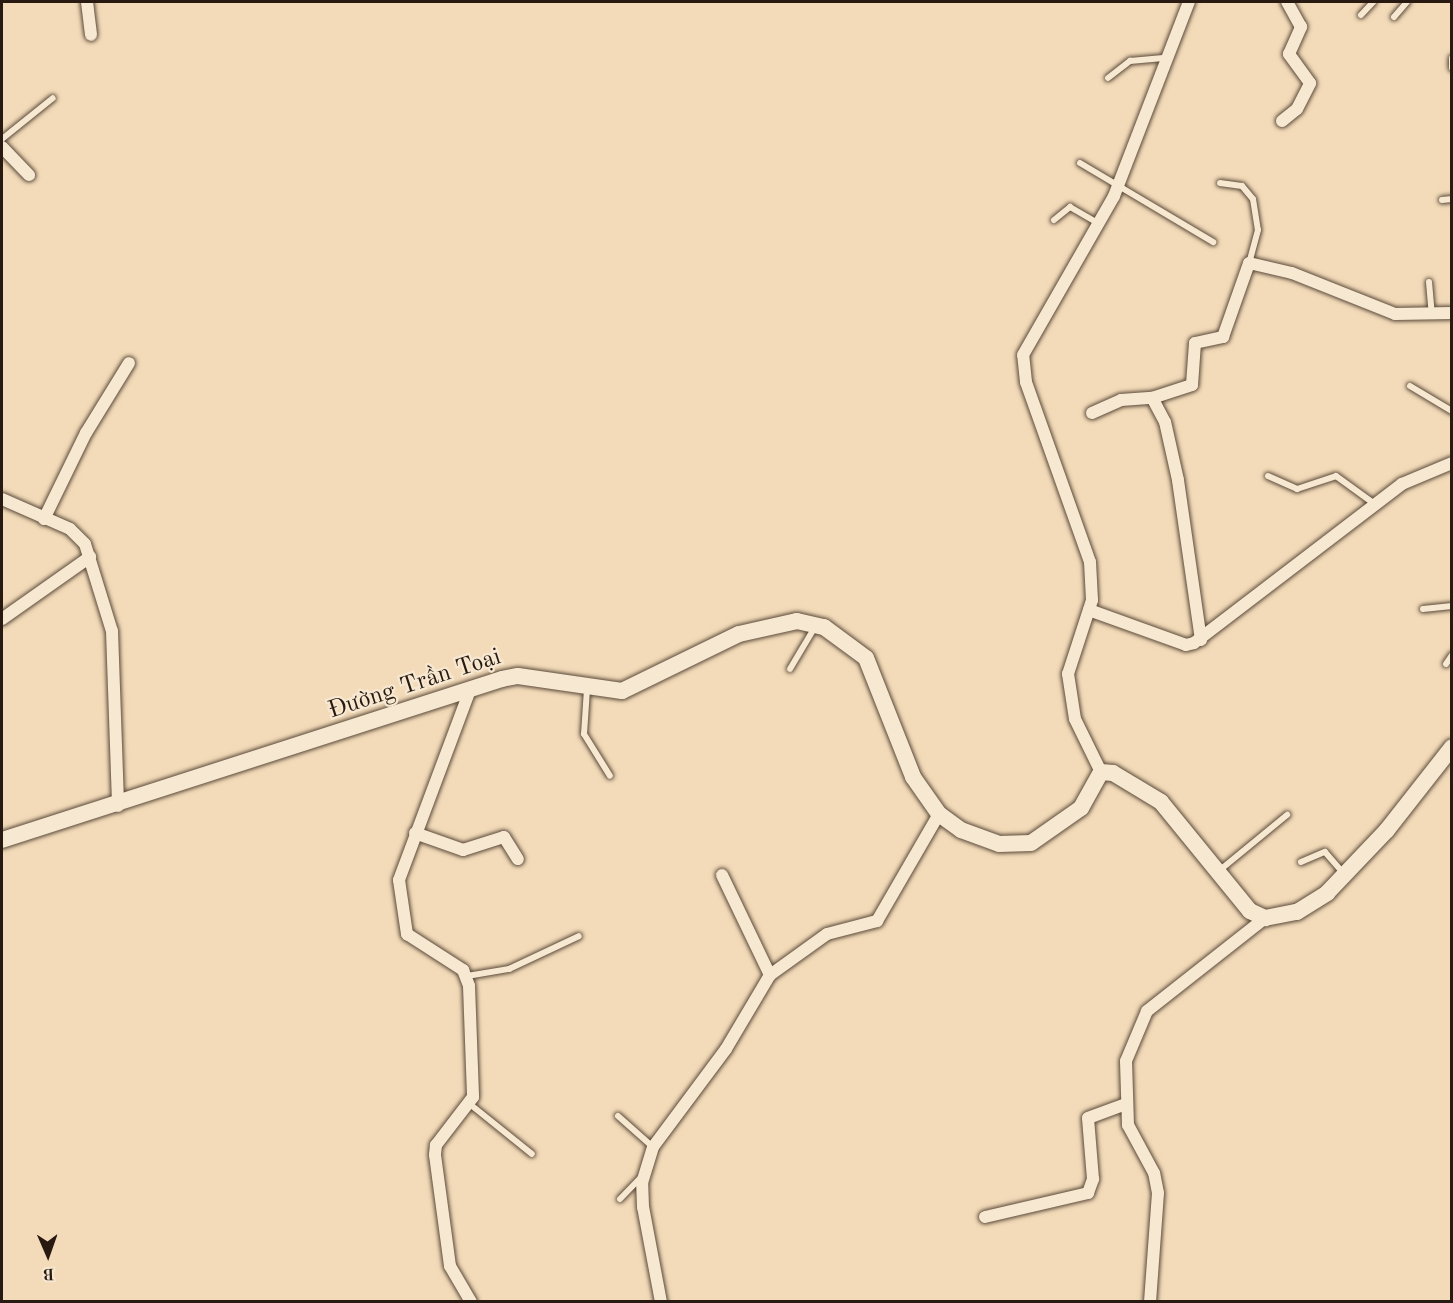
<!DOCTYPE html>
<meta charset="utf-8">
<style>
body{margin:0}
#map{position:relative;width:1453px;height:1303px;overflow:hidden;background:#f3dbb9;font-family:"Old Standard TT",serif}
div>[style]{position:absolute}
.roads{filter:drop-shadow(0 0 2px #5b4a3a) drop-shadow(0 0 2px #5b4a3a)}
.service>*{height:6px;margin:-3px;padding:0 3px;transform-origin:3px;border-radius:3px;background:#f7e8d2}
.minor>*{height:12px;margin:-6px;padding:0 6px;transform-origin:6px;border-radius:6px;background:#f7e8d2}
.tertiary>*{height:16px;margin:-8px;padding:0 8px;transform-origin:8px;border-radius:8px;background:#f7e8d2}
span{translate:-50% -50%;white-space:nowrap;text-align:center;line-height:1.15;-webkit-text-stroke:4.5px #f7e8d2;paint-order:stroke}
.street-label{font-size:24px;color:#281a10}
.frame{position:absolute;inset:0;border:3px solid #281a10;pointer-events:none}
.north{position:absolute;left:18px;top:1225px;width:60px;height:60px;-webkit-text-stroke:4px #f7e8d2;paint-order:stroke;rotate:178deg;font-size:16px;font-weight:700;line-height:24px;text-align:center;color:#281a10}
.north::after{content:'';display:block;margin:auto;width:21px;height:27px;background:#281a10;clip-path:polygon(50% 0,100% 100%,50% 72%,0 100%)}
</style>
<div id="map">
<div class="roads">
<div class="service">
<i style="left:1361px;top:15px;width:18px;rotate:-47deg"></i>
<i style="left:1394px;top:17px;width:20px;rotate:-49deg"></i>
<i style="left:1452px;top:58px;width:10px;rotate:90deg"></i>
<i style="left:1108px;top:78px;width:28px;rotate:-38deg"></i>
<i style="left:1130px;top:61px;width:36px;rotate:-5deg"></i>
<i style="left:2px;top:139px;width:65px;rotate:-38.8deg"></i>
<i style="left:1080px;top:163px;width:155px;rotate:30.7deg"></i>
<i style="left:1220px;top:183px;width:22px;rotate:8deg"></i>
<i style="left:1242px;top:186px;width:17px;rotate:50deg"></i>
<i style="left:1253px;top:199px;width:31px;rotate:81deg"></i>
<i style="left:1258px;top:230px;width:34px;rotate:105deg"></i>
<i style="left:1442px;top:200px;width:10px;rotate:-6deg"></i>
<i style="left:1054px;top:220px;width:21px;rotate:-39deg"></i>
<i style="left:1070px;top:207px;width:34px;rotate:30deg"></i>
<i style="left:1429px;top:282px;width:32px;rotate:85deg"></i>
<i style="left:1410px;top:386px;width:49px;rotate:30.8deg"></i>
<i style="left:1268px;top:476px;width:32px;rotate:24deg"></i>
<i style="left:1297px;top:489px;width:41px;rotate:-18.4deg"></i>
<i style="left:1336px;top:476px;width:49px;rotate:35.9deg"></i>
<i style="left:1423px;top:609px;width:29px;rotate:-6deg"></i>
<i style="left:1446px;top:664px;width:11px;rotate:-56deg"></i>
<i style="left:790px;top:669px;width:49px;rotate:-59.2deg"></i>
<i style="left:587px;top:689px;width:45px;rotate:93.8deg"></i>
<i style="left:584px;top:734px;width:49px;rotate:58.2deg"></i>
<i style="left:1301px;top:862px;width:26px;rotate:-23deg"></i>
<i style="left:1325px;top:852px;width:29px;rotate:49deg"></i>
<i style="left:1220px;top:870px;width:87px;rotate:-39.4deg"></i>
<i style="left:467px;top:976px;width:43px;rotate:-9.5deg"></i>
<i style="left:509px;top:969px;width:77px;rotate:-25.2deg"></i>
<i style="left:471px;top:1105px;width:78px;rotate:38.8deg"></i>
<i style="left:618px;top:1116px;width:47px;rotate:41.5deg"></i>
<i style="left:620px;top:1199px;width:32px;rotate:-46deg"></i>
</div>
<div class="minor">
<i style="left:87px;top:2px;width:33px;rotate:83deg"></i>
<i style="left:1282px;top:121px;width:19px;rotate:-39deg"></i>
<i style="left:1297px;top:109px;width:29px;rotate:-63deg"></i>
<i style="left:1310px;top:83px;width:36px;rotate:-126deg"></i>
<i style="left:1289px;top:54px;width:30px;rotate:-66deg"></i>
<i style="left:1301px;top:27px;width:29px;rotate:-119deg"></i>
<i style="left:2px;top:147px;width:39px;rotate:46deg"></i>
<i style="left:1092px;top:413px;width:32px;rotate:-24deg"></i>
<i style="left:1121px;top:400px;width:31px;rotate:-4deg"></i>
<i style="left:2px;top:499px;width:74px;rotate:23.8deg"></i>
<i style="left:70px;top:529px;width:21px;rotate:45deg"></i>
<i style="left:85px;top:544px;width:91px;rotate:72.8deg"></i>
<i style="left:112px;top:631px;width:175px;rotate:88deg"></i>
<i style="left:44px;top:519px;width:96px;rotate:-64deg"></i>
<i style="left:86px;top:433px;width:82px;rotate:-58.4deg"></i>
<i style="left:1089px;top:610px;width:103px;rotate:19.8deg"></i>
<i style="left:1186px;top:645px;width:8px;rotate:-14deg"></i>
<i style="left:1194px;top:643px;width:262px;rotate:-37.4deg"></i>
<i style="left:1402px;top:484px;width:54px;rotate:-22.8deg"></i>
<i style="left:2px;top:619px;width:108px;rotate:-35.2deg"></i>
<i style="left:1201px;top:640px;width:162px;rotate:-98.2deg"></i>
<i style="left:1178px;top:480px;width:59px;rotate:-102.6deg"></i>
<i style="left:1165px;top:422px;width:27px;rotate:-118deg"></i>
<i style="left:1152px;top:398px;width:42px;rotate:-18deg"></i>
<i style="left:1192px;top:385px;width:42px;rotate:-85.9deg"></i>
<i style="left:1195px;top:343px;width:29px;rotate:-12deg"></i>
<i style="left:1223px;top:337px;width:78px;rotate:-70.6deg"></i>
<i style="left:1249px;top:263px;width:44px;rotate:13.1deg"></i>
<i style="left:1292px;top:273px;width:111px;rotate:21.7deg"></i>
<i style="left:1395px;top:314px;width:57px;rotate:-1deg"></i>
<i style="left:470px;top:690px;width:203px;rotate:110.5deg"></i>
<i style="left:399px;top:880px;width:55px;rotate:81.6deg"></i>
<i style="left:407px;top:934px;width:67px;rotate:32.7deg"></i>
<i style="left:463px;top:970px;width:17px;rotate:69deg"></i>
<i style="left:469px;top:986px;width:111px;rotate:87.9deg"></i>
<i style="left:473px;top:1097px;width:61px;rotate:127.6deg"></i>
<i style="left:436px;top:1145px;width:10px;rotate:96deg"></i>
<i style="left:435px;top:1155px;width:112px;rotate:82.3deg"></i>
<i style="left:450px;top:1266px;width:42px;rotate:59.7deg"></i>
<i style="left:1101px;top:772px;width:59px;rotate:-116.1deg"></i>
<i style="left:1075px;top:719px;width:46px;rotate:-98.8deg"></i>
<i style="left:1068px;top:674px;width:78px;rotate:-72deg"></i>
<i style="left:1092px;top:600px;width:38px;rotate:-93deg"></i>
<i style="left:1090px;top:562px;width:191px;rotate:-109.6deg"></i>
<i style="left:1026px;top:382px;width:27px;rotate:-96deg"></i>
<i style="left:1023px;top:355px;width:183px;rotate:-60.2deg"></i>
<i style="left:1114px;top:196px;width:208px;rotate:-68.9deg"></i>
<i style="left:415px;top:833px;width:51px;rotate:19.5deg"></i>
<i style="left:463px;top:850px;width:43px;rotate:-17.6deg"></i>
<i style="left:504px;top:837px;width:26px;rotate:58deg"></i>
<i style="left:722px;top:875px;width:111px;rotate:64.4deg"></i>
<i style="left:985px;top:1217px;width:106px;rotate:-13.1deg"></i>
<i style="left:1088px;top:1193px;width:15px;rotate:-70deg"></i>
<i style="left:1093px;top:1179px;width:61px;rotate:-94.7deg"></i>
<i style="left:1088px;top:1118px;width:40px;rotate:-20.2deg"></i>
<i style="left:661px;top:1302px;width:97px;rotate:-100.7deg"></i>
<i style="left:643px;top:1207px;width:24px;rotate:-92deg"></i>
<i style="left:642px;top:1183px;width:38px;rotate:-73deg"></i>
<i style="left:653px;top:1147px;width:122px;rotate:-53.3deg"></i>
<i style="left:726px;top:1049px;width:86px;rotate:-59.3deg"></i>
<i style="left:770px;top:975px;width:70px;rotate:-35.7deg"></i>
<i style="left:827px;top:934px;width:52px;rotate:-14.6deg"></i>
<i style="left:877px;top:921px;width:124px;rotate:-59.9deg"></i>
<i style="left:1150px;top:1302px;width:109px;rotate:-85.8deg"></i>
<i style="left:1158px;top:1193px;width:20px;rotate:-101deg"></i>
<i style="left:1154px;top:1173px;width:55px;rotate:-118.4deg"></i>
<i style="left:1128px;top:1125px;width:64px;rotate:-91.8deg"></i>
<i style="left:1126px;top:1061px;width:54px;rotate:-67.2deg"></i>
<i style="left:1147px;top:1011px;width:150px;rotate:-38.2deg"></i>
</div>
<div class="tertiary">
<i style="left:2px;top:840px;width:525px;rotate:-17.85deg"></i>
<i style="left:502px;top:679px;width:16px;rotate:-11deg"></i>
<i style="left:518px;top:676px;width:105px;rotate:8.2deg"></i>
<i style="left:622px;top:691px;width:130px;rotate:-26deg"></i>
<i style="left:739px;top:634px;width:59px;rotate:-12.6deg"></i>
<i style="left:797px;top:621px;width:28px;rotate:13deg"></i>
<i style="left:824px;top:627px;width:52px;rotate:36.4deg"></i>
<i style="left:866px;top:658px;width:128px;rotate:68.4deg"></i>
<i style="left:913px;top:777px;width:45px;rotate:54.9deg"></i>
<i style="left:939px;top:814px;width:27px;rotate:36deg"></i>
<i style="left:961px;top:830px;width:40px;rotate:20.2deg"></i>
<i style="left:999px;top:844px;width:32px;rotate:-2deg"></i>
<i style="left:1031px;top:843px;width:61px;rotate:-35deg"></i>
<i style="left:1081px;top:808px;width:41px;rotate:-60.9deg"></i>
<i style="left:1101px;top:772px;width:12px;rotate:5deg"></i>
<i style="left:1113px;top:773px;width:56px;rotate:31.1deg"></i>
<i style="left:1161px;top:802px;width:141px;rotate:50.8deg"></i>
<i style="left:1250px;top:911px;width:17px;rotate:25deg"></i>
<i style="left:1265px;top:918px;width:33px;rotate:-11deg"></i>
<i style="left:1297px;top:912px;width:36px;rotate:-32deg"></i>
<i style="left:1327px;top:893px;width:87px;rotate:-46.4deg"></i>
<i style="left:1387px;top:830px;width:105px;rotate:-51.9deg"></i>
</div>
</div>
<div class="street-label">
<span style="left:415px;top:685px;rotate:-18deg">Đường Trần Toại</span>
</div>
<div class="frame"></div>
<div class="north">B</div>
</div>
